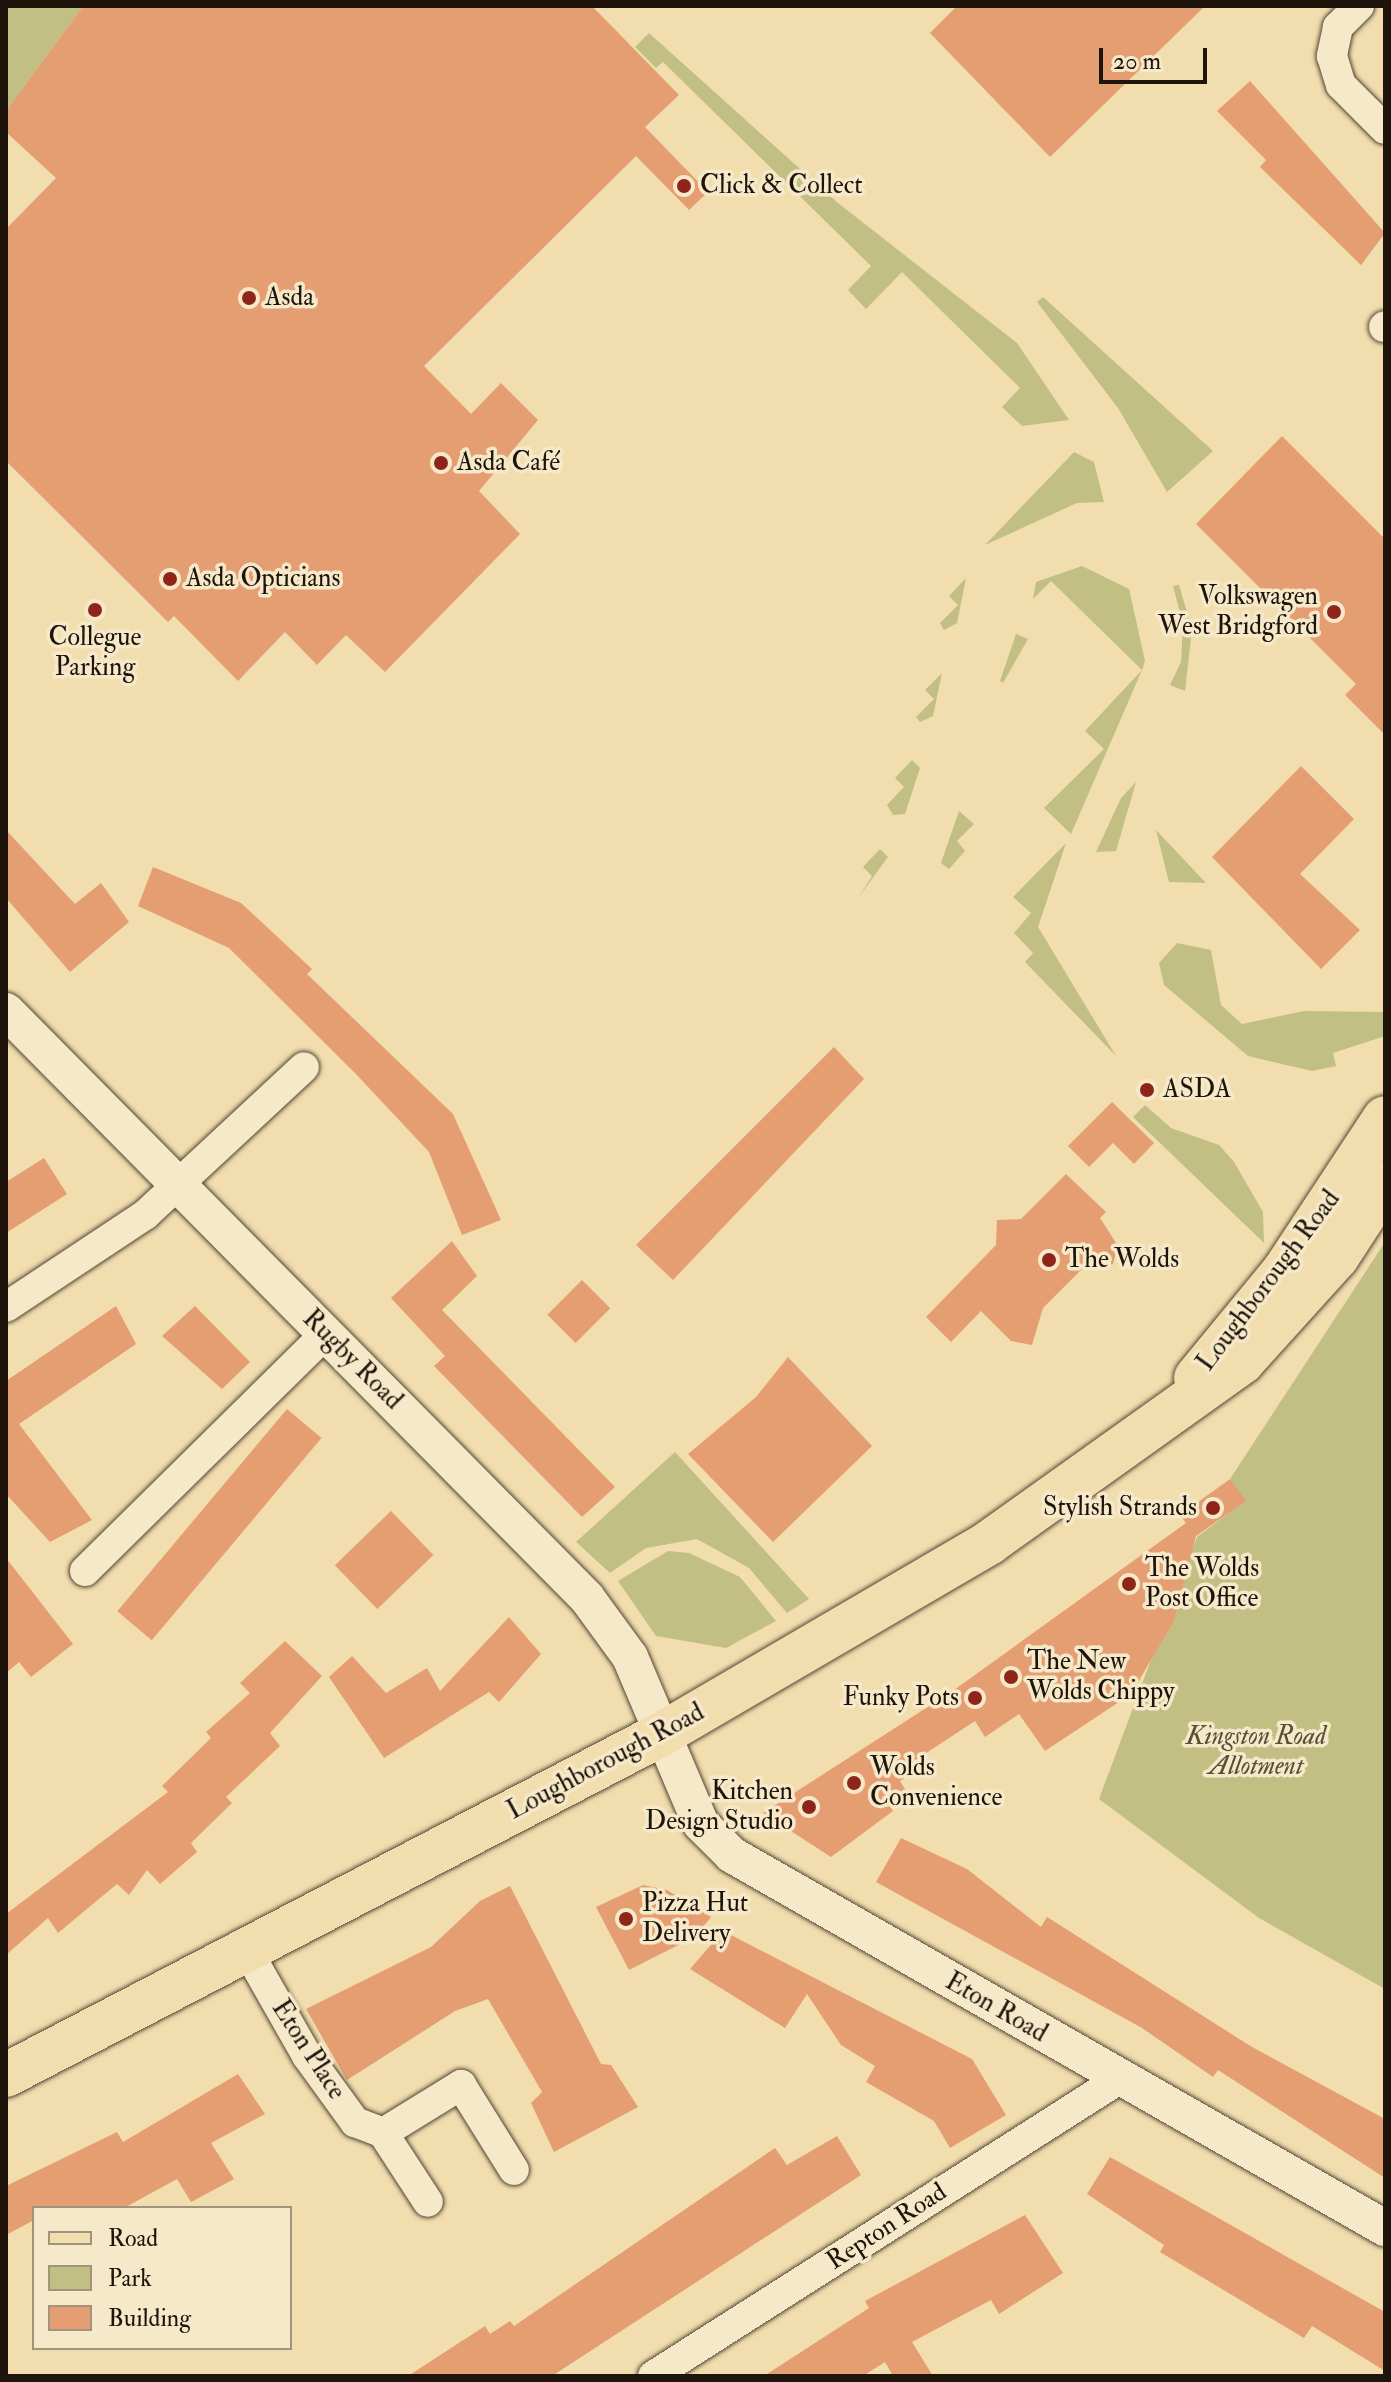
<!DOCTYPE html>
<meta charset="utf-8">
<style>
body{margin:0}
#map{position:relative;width:1391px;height:2382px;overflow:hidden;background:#f1ddae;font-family:"IM FELL Double Pica",serif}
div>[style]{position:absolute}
.green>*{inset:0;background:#c2bf85}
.building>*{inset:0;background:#e49e72;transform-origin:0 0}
.roads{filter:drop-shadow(0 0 2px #534634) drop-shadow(0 0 2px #534634)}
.minor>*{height:30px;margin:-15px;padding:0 15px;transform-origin:15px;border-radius:15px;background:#f6e9ca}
.tertiary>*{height:36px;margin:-18px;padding:0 18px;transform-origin:18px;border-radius:18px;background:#f6e9ca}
.primary>*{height:44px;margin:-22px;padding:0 22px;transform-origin:22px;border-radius:22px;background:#f1ddae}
.dots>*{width:22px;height:22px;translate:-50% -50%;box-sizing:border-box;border:4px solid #f6e9ca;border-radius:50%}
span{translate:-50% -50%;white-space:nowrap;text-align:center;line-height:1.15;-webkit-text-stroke:7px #f6e9ca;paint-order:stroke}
.poi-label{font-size:26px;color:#1e140b}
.left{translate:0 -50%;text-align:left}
.right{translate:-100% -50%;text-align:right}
.street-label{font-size:26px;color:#1e140b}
.park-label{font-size:26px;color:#575036;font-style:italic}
.frame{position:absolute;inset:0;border:8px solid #1e140b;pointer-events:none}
.legend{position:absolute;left:32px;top:2206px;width:260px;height:144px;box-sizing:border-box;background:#f6e9ca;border:2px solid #a0947e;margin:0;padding:10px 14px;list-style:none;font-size:24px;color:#1e140b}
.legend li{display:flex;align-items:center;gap:16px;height:40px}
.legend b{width:40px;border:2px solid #a0947e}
.scale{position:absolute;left:1099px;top:48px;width:108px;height:36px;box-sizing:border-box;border:4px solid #1e140b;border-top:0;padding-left:10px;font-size:24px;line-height:28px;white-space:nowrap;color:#1e140b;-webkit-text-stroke:6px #f6e9ca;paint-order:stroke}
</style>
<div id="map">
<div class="green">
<i style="clip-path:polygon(6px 6px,83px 6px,6px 111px)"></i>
<i style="clip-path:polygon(649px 33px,838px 203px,1017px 343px,1069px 420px,1022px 426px,1002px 407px,1020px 388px,902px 272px,866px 309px,848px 290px,871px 266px,663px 62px,656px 68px,635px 47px)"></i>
<i style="clip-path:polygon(1043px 297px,1213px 451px,1167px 492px,1118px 408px,1037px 302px)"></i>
<i style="clip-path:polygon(1074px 452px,1094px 462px,1104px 502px,1077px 503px,985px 545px)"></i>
<i style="clip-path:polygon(1082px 566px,1129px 589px,1145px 661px,1142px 670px,1071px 834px,1044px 808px,1104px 749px,1085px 731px,1142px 670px,1051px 581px,1033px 599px,1036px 582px)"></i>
<i style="clip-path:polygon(966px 578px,957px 623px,944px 630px,940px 623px,958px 605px,949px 596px)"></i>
<i style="clip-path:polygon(1179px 585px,1192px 629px,1185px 691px,1170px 685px,1181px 662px,1183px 624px,1173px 586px)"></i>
<i style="clip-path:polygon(1016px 634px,1028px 639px,1003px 683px,1000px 681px)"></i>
<i style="clip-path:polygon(942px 673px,933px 716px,920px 722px,916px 717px,934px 699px,925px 690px)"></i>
<i style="clip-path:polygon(912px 760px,920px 768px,905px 814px,893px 815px,887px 805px,904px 787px,895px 778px)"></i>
<i style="clip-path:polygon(1136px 782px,1116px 851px,1096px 852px,1121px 798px)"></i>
<i style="clip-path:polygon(959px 811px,974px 824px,957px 841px,965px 851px,949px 869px,941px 863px)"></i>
<i style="clip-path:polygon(1156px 830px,1206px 883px,1169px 882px)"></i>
<i style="clip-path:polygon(1066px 843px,1038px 927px,1116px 1056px,1025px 962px,1033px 953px,1014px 933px,1031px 913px,1013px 897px)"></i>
<i style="clip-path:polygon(880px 849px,888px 857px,858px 898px,872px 876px,863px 867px)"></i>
<i style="clip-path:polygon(1177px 943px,1211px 950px,1221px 1005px,1242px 1024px,1304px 1011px,1385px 1012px,1385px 1036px,1333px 1053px,1336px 1066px,1312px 1071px,1248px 1056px,1164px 985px,1159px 963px)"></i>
<i style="clip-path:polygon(1145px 1105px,1171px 1128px,1219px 1145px,1234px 1162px,1263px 1212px,1264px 1243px,1133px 1117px)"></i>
<i style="clip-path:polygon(1385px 1242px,1385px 1989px,1259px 1918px,1099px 1799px,1197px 1537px,1245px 1501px,1230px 1479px)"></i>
<i style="clip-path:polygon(675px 1452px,809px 1599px,787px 1613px,749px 1568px,697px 1539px,646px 1548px,610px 1573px,576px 1542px)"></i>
<i style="clip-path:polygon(668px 1551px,689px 1553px,740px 1577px,776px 1621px,726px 1648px,656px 1636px,618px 1581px)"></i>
</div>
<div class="building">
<i style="clip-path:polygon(83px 6px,592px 6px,679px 95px,645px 127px,708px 192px,689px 210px,636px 156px,424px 366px,471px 414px,501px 383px,538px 420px,479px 491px,520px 534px,385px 672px,346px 635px,317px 665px,285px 632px,238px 681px,174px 616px,168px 622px,6px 461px,6px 229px,56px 178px,6px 132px,6px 111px)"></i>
<i style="clip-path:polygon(957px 6px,1205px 6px,1050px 157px,930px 33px)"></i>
<i style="clip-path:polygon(1250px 81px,1385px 233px,1361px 265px,1260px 167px,1266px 160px,1217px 111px)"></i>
<i style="clip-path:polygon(1282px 436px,1385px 539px,1385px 735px,1345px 695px,1356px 684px,1196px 524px)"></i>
<i style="clip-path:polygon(1301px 766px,1354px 819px,1300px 874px,1360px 930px,1321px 969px,1212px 857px)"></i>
<i style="clip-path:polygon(6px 830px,75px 904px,101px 883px,129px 922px,70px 972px,6px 898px)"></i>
<i style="clip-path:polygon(153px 867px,241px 903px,312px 969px,307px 974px,453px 1114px,501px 1220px,462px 1235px,429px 1152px,355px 1073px,229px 948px,138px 906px)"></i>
<i style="clip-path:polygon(834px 1047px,864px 1079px,673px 1280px,636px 1245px)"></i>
<i style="clip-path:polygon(1112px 1102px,1154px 1143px,1134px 1164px,1113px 1143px,1089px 1167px,1068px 1146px)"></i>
<i style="clip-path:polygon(44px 1158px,67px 1194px,6px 1233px,6px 1182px)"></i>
<i style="clip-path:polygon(1066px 1174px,1106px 1212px,1100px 1218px,1118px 1246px,1113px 1264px,1081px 1270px,1043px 1308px,1032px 1345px,1011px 1341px,981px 1311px,951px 1342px,926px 1317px,996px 1245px,997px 1220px,1021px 1219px)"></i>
<i style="clip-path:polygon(452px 1241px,477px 1276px,442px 1310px,615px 1487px,582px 1517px,434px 1366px,445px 1356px,391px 1298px)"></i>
<i style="left:582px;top:1280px;width:40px;height:49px;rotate:45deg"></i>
<i style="clip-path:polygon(116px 1306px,136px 1344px,19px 1424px,92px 1520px,50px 1542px,6px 1494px,6px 1381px)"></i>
<i style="clip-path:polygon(195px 1306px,250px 1362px,222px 1389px,162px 1336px)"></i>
<i style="clip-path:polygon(788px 1357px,872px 1446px,773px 1542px,688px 1454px,756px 1397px)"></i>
<i style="left:287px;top:1409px;width:45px;height:264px;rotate:40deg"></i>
<i style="clip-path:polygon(1230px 1479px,1246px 1501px,1196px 1536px,1174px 1621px,1131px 1694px,1045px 1751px,1019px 1714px,985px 1737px,975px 1721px,911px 1763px,916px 1771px,900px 1781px,906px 1791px,888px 1803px,893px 1811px,831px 1857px,763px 1813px,954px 1690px,1186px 1523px,1180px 1515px)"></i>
<i style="left:391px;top:1511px;width:61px;height:78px;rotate:46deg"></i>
<i style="clip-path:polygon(6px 1558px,73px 1644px,31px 1677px,19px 1662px,6px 1673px)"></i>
<i style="clip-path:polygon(509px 1617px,541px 1654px,499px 1702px,489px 1692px,384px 1758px,329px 1677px,352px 1656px,386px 1693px,427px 1668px,440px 1691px)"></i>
<i style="clip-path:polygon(285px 1641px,322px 1676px,270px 1733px,280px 1746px,226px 1797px,232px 1803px,191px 1843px,197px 1852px,160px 1884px,147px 1870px,129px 1895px,117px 1884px,58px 1933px,48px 1918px,6px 1955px,6px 1914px,168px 1792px,162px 1786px,211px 1738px,206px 1732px,250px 1693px,240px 1683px)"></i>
<i style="clip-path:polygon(901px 1838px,967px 1869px,1041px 1927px,1047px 1917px,1252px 2047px,1385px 2119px,1385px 2178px,1218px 2070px,1213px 2077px,1142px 2028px,876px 1882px)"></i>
<i style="clip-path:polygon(643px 1885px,667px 1890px,711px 1917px,696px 1936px,629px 1970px,596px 1907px)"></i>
<i style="clip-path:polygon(510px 1886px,601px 2064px,611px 2065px,638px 2107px,554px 2152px,531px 2103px,542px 2092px,488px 1999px,455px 2011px,347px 2080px,306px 2009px,431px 1947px,480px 1901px)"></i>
<i style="clip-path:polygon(723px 1931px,972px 2059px,1006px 2115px,950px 2148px,934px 2121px,866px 2082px,875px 2066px,841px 2045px,807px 1994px,785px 2028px,690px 1969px)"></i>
<i style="clip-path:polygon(238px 2074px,265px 2114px,211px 2143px,234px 2179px,191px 2202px,177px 2179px,124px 2208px,34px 2208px,34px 2220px,6px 2235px,6px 2186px,117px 2132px,123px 2142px)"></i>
<i style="clip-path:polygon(837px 2136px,861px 2175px,552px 2376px,408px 2376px,485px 2326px,490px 2334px,510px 2321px,514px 2326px,775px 2148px,787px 2165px)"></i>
<i style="clip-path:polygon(1110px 2157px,1385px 2312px,1385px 2371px,1312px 2326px,1304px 2338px,1160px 2252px,1164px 2245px,1087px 2194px)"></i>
<i style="clip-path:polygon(1025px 2215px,1063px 2273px,999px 2314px,991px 2300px,912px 2342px,933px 2376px,893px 2376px,885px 2362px,863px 2376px,764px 2376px,869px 2308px,865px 2301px)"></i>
</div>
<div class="roads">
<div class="minor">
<i style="left:1359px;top:6px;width:30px;rotate:135deg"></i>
<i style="left:1338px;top:27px;width:30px;rotate:102deg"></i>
<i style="left:1332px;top:56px;width:30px;rotate:73deg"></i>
<i style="left:1341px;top:85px;width:62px;rotate:45deg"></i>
<i style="left:1384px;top:327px;width:1px;rotate:-45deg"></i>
<i style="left:6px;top:1307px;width:167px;rotate:-33.5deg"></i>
<i style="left:145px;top:1215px;width:217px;rotate:-42.9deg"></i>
<i style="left:85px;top:1571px;width:339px;rotate:-44.6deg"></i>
<i style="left:248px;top:1952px;width:120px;rotate:60.4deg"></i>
<i style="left:307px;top:2056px;width:82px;rotate:54deg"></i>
<i style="left:355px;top:2122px;width:30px;rotate:21deg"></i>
<i style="left:383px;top:2133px;width:82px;rotate:56.9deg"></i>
<i style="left:383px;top:2133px;width:92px;rotate:-31.6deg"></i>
<i style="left:461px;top:2085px;width:100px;rotate:58.1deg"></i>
<i style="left:653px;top:2376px;width:555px;rotate:-32.49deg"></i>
</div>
<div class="tertiary">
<i style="left:6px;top:1011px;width:826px;rotate:45.29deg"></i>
<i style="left:587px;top:1598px;width:73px;rotate:53.9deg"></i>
<i style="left:630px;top:1657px;width:181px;rotate:67deg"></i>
<i style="left:701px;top:1824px;width:44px;rotate:45deg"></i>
<i style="left:732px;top:1855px;width:752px;rotate:29.74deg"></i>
</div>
<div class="primary">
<i style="left:1196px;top:1378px;width:139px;rotate:-50.6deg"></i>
<i style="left:1284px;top:1271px;width:183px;rotate:-56.6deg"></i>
<i style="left:6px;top:2075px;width:739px;rotate:-27.47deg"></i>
<i style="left:662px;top:1734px;width:380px;rotate:-30.3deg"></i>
<i style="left:990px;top:1542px;width:310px;rotate:-35.5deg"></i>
<i style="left:1242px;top:1362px;width:142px;rotate:-47.9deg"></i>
<i style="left:1337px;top:1257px;width:88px;rotate:-57deg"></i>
</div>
</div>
<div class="dots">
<i style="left:684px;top:186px;background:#8f2418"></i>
<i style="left:249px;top:298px;background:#8f2418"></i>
<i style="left:441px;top:463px;background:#8f2418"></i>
<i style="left:170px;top:579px;background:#8f2418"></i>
<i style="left:95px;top:610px;background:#8f2418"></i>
<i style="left:1334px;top:612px;background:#8f2418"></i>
<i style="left:1147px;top:1090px;background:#8f2418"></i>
<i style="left:1049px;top:1260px;background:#8f2418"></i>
<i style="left:1213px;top:1508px;background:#8f2418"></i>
<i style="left:1129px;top:1584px;background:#8f2418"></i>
<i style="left:1011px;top:1677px;background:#8f2418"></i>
<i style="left:975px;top:1698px;background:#8f2418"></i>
<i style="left:854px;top:1783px;background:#8f2418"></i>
<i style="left:809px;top:1807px;background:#8f2418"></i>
<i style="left:626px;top:1919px;background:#8f2418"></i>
</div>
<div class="poi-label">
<span class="left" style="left:700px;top:186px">Click &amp; Collect</span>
<span class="left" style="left:265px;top:298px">Asda</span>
<span class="left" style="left:457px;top:463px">Asda Café</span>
<span class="left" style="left:186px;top:579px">Asda Opticians</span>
<span class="right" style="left:1318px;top:612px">Volkswagen<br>West Bridgford</span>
<span style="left:95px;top:653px">Collegue<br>Parking</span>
<span class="left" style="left:1163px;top:1090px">ASDA</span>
<span class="left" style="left:1065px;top:1260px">The Wolds</span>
<span class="right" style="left:1197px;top:1508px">Stylish Strands</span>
<span class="left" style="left:1145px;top:1584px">The Wolds<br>Post Office</span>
<span class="left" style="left:1027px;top:1677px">The New<br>Wolds Chippy</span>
<span class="right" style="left:959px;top:1698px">Funky Pots</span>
<span class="left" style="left:870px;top:1783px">Wolds<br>Convenience</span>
<span class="right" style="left:793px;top:1807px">Kitchen<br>Design Studio</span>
<span class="left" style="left:642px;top:1919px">Pizza Hut<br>Delivery</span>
</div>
<div class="street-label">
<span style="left:1269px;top:1281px;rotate:-53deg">Loughborough Road</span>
<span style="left:352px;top:1360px;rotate:45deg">Rugby Road</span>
<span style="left:606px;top:1762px;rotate:-28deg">Loughborough Road</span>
<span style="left:996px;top:2008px;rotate:30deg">Eton Road</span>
<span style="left:308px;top:2050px;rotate:57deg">Eton Place</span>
<span style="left:887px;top:2227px;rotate:-33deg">Repton Road</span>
</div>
<div class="park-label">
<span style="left:1256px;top:1752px">Kingston Road<br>Allotment</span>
</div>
<div class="frame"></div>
<ul class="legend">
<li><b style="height:10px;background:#f1ddae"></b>Road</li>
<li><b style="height:22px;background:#c2bf85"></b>Park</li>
<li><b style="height:22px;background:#e49e72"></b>Building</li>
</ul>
<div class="scale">20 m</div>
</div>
